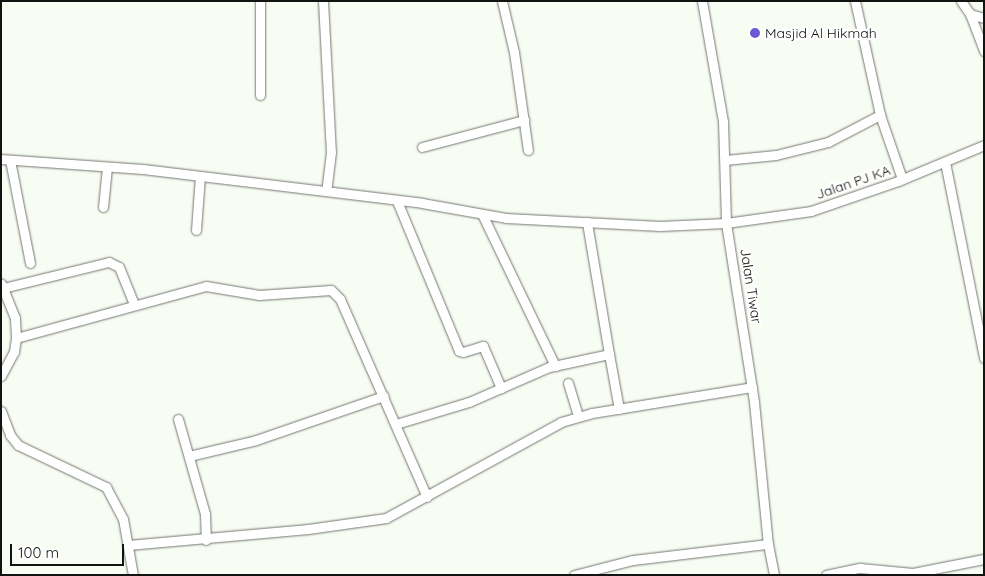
<!DOCTYPE html>
<style>
body{margin:0}
#map{position:relative;width:985px;height:576px;overflow:hidden;background:#f8fdf4;font-family:Quicksand,sans-serif}
div>[style]{position:absolute}
.roads{filter:drop-shadow(0 0 1px #73766f) drop-shadow(0 0 1px #73766f)}
.minor>*{height:9px;margin:-4.5px;padding:0 4.5px;transform-origin:4.5px;border-radius:4.5px;background:#fff}
.dots>*{width:14px;height:14px;translate:-50% -50%;box-sizing:border-box;border:2px solid #fff;border-radius:50%}
span{translate:-50% -50%;white-space:nowrap;text-align:center;line-height:1.15;-webkit-text-stroke:4.5px #fff;paint-order:stroke}
.poi-label{font-size:14px;color:#121411}
.left{translate:0 -50%;text-align:left}
.street-label{font-size:14px;color:#121411}
.frame{position:absolute;inset:0;border:2px solid #121411;pointer-events:none}
.scale{position:absolute;left:10px;top:544px;width:114px;height:22px;box-sizing:border-box;border:2px solid #121411;border-top:0;padding-left:6px;font-size:15px;line-height:18px;white-space:nowrap;color:#121411;-webkit-text-stroke:4px #fff;paint-order:stroke}
</style>
<div id="map">
<div class="roads">
<div class="minor">
<i style="left:260px;top:1px;width:94px;rotate:90deg"></i>
<i style="left:323px;top:1px;width:151px;rotate:87deg"></i>
<i style="left:331px;top:152px;width:39px;rotate:97deg"></i>
<i style="left:502px;top:1px;width:52px;rotate:76.8deg"></i>
<i style="left:514px;top:52px;width:99px;rotate:81.9deg"></i>
<i style="left:702px;top:1px;width:122px;rotate:80.1deg"></i>
<i style="left:723px;top:121px;width:102px;rotate:88.3deg"></i>
<i style="left:726px;top:223px;width:181px;rotate:81.1deg"></i>
<i style="left:754px;top:402px;width:143px;rotate:84.4deg"></i>
<i style="left:768px;top:544px;width:32px;rotate:79deg"></i>
<i style="left:855px;top:1px;width:117px;rotate:77.6deg"></i>
<i style="left:880px;top:115px;width:68px;rotate:71deg"></i>
<i style="left:961px;top:1px;width:16px;rotate:55deg"></i>
<i style="left:970px;top:14px;width:40px;rotate:69deg"></i>
<i style="left:970px;top:14px;width:15px;rotate:16deg"></i>
<i style="left:422px;top:147px;width:106px;rotate:-14.8deg"></i>
<i style="left:1px;top:159px;width:142px;rotate:4deg"></i>
<i style="left:143px;top:169px;width:281px;rotate:6.9deg"></i>
<i style="left:422px;top:203px;width:85px;rotate:10.1deg"></i>
<i style="left:506px;top:218px;width:154px;rotate:3deg"></i>
<i style="left:660px;top:226px;width:66px;rotate:-2.6deg"></i>
<i style="left:726px;top:223px;width:86px;rotate:-8deg"></i>
<i style="left:811px;top:211px;width:92px;rotate:-19deg"></i>
<i style="left:898px;top:181px;width:93px;rotate:-22.7deg"></i>
<i style="left:10px;top:160px;width:105px;rotate:79deg"></i>
<i style="left:725px;top:160px;width:51px;rotate:-5.6deg"></i>
<i style="left:776px;top:155px;width:54px;rotate:-14deg"></i>
<i style="left:828px;top:142px;width:59px;rotate:-27.4deg"></i>
<i style="left:945px;top:162px;width:200px;rotate:78.7deg"></i>
<i style="left:397px;top:201px;width:162px;rotate:67.5deg"></i>
<i style="left:459px;top:351px;width:4px;rotate:14deg"></i>
<i style="left:463px;top:352px;width:21px;rotate:-17deg"></i>
<i style="left:483px;top:346px;width:46px;rotate:66.8deg"></i>
<i style="left:103px;top:207px;width:40px;rotate:-84.3deg"></i>
<i style="left:482px;top:214px;width:169px;rotate:64.3deg"></i>
<i style="left:196px;top:230px;width:54px;rotate:-85.8deg"></i>
<i style="left:3px;top:288px;width:109px;rotate:-13.8deg"></i>
<i style="left:109px;top:262px;width:11px;rotate:27deg"></i>
<i style="left:119px;top:267px;width:40px;rotate:68deg"></i>
<i style="left:16px;top:338px;width:197px;rotate:-15.3deg"></i>
<i style="left:206px;top:286px;width:54px;rotate:9.6deg"></i>
<i style="left:259px;top:295px;width:72px;rotate:-4deg"></i>
<i style="left:331px;top:290px;width:13px;rotate:45deg"></i>
<i style="left:340px;top:299px;width:216px;rotate:66.3deg"></i>
<i style="left:609px;top:354px;width:56px;rotate:79.7deg"></i>
<i style="left:1px;top:376px;width:27px;rotate:-62deg"></i>
<i style="left:14px;top:352px;width:14px;rotate:-82deg"></i>
<i style="left:16px;top:338px;width:20px;rotate:-93deg"></i>
<i style="left:15px;top:318px;width:37px;rotate:-112deg"></i>
<i style="left:568px;top:383px;width:34px;rotate:73deg"></i>
<i style="left:1px;top:411px;width:26px;rotate:69deg"></i>
<i style="left:10px;top:435px;width:13px;rotate:51deg"></i>
<i style="left:18px;top:445px;width:98px;rotate:25.5deg"></i>
<i style="left:106px;top:487px;width:36px;rotate:62deg"></i>
<i style="left:123px;top:519px;width:57px;rotate:79.9deg"></i>
<i style="left:178px;top:419px;width:99px;rotate:74.1deg"></i>
<i style="left:205px;top:514px;width:26px;rotate:88deg"></i>
<i style="left:396px;top:424px;width:76px;rotate:-16.8deg"></i>
<i style="left:469px;top:402px;width:87px;rotate:-23.6deg"></i>
<i style="left:549px;top:367px;width:61px;rotate:-12.2deg"></i>
<i style="left:609px;top:354px;width:134px;rotate:-99.5deg"></i>
<i style="left:189px;top:456px;width:69px;rotate:-13.4deg"></i>
<i style="left:256px;top:440px;width:135px;rotate:-19deg"></i>
<i style="left:128px;top:545px;width:181px;rotate:-5.1deg"></i>
<i style="left:308px;top:529px;width:79px;rotate:-8deg"></i>
<i style="left:386px;top:518px;width:200px;rotate:-28.7deg"></i>
<i style="left:561px;top:422px;width:32px;rotate:-16deg"></i>
<i style="left:592px;top:413px;width:162px;rotate:-9.2deg"></i>
<i style="left:574px;top:575px;width:61px;rotate:-14.3deg"></i>
<i style="left:633px;top:560px;width:136px;rotate:-6.8deg"></i>
<i style="left:826px;top:575px;width:35px;rotate:-12deg"></i>
<i style="left:860px;top:568px;width:53px;rotate:5.4deg"></i>
<i style="left:913px;top:573px;width:72px;rotate:-11.2deg"></i>
</div>
</div>
<div class="dots">
<i style="left:755px;top:33px;background:#6b5ad4"></i>
</div>
<div class="poi-label">
<span class="left" style="left:765px;top:33px">Masjid Al Hikmah</span>
</div>
<div class="street-label">
<span style="left:853px;top:182px;rotate:-19deg">Jalan PJ KA</span>
<span style="left:751px;top:286px;rotate:81deg">Jalan Tiwar</span>
</div>
<div class="frame"></div>
<div class="scale">100 m</div>
</div>
